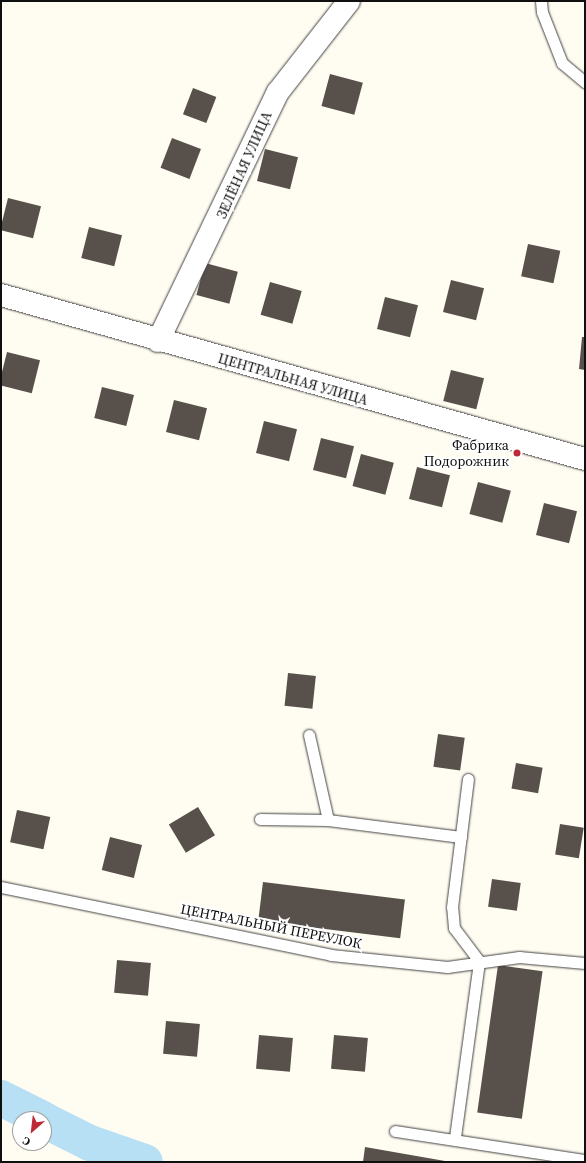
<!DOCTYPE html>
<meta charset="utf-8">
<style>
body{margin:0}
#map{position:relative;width:586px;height:1163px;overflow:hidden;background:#fffcf1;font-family:"Source Serif 4",serif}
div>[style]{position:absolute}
.river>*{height:36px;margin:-18px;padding:0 18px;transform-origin:18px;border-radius:18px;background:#b7e0f5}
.building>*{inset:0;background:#58504b;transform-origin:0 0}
.roads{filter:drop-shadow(0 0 1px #424242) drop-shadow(0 0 1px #424242)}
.service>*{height:11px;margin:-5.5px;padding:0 5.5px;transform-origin:5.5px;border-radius:5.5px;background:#fff}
.minor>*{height:22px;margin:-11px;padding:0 11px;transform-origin:11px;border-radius:11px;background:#fff}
.tertiary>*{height:22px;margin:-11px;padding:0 11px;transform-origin:11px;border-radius:11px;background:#fff}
.dots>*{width:11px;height:11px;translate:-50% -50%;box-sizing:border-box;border:2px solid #fff;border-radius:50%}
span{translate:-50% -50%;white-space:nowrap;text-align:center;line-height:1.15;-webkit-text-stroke:4px #fff;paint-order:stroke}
.street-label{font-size:14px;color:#0f0f0f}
.poi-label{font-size:14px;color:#0f0f0f}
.right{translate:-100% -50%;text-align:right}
.frame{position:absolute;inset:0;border:2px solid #0f0f0f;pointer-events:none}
.north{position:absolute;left:12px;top:1111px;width:40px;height:40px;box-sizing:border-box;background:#fff;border:1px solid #9f9f9f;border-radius:50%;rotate:208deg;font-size:11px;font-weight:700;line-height:16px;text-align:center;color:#0f0f0f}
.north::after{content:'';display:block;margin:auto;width:14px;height:18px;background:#bd2936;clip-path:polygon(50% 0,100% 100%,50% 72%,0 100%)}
</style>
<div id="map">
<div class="river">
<i style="left:1px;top:1098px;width:47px;rotate:26.6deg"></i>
<i style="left:44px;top:1120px;width:51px;rotate:26.6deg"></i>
<i style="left:90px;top:1143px;width:58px;rotate:19.1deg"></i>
</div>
<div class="building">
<i style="left:330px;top:74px;width:34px;height:33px;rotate:15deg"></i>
<i style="left:193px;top:88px;width:25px;height:28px;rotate:21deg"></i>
<i style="left:172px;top:138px;width:31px;height:32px;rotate:21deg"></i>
<i style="left:265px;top:149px;width:34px;height:33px;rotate:14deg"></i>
<i style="left:8px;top:198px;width:34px;height:33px;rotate:14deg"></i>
<i style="left:89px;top:227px;width:34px;height:32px;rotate:14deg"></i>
<i style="left:528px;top:244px;width:33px;height:33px;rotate:12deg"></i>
<i style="left:205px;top:263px;width:34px;height:33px;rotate:15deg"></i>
<i style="left:451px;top:280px;width:34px;height:33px;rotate:14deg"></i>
<i style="left:270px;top:282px;width:33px;height:34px;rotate:16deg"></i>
<i style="left:385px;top:297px;width:34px;height:33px;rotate:14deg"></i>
<i style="clip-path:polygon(582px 337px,585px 337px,585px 370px,579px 369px)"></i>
<i style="left:7px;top:352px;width:34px;height:34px;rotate:14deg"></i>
<i style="left:451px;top:370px;width:34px;height:32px;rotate:14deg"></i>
<i style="left:102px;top:387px;width:33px;height:32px;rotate:14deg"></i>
<i style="left:174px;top:400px;width:34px;height:33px;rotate:14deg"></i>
<i style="left:264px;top:421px;width:34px;height:33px;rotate:14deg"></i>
<i style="left:321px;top:438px;width:34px;height:33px;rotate:14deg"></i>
<i style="left:361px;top:454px;width:34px;height:33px;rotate:15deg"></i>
<i style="left:417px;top:467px;width:34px;height:33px;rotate:14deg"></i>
<i style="left:478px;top:482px;width:34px;height:33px;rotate:15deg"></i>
<i style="left:544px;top:503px;width:34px;height:33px;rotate:14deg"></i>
<i style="left:288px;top:673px;width:28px;height:33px;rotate:6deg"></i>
<i style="left:438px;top:734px;width:27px;height:33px;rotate:8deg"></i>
<i style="left:516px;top:763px;width:27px;height:26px;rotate:10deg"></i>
<i style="left:198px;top:807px;width:33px;height:34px;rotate:59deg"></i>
<i style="left:17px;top:810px;width:34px;height:33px;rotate:12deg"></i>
<i style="left:560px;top:824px;width:24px;height:31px;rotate:9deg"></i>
<i style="left:110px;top:837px;width:33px;height:34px;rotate:14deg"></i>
<i style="left:492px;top:879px;width:29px;height:28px;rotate:8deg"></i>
<i style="left:263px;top:882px;width:143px;height:39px;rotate:7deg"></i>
<i style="left:117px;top:960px;width:34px;height:33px;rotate:5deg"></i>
<i style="left:498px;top:965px;width:45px;height:149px;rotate:8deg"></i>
<i style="left:166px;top:1021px;width:34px;height:33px;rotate:5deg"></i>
<i style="left:259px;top:1035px;width:34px;height:34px;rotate:5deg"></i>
<i style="left:334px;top:1035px;width:34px;height:34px;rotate:5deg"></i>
<i style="clip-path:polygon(365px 1147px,445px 1161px,444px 1162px,363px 1162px)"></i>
</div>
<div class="roads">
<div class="service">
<i style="left:541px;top:1px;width:11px;rotate:85deg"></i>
<i style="left:542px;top:12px;width:55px;rotate:68.6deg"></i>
<i style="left:562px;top:63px;width:30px;rotate:40deg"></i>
<i style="left:309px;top:735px;width:87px;rotate:77.4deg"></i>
<i style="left:328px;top:820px;width:134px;rotate:7.3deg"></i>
<i style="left:260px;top:819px;width:68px;rotate:0.8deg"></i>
<i style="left:1px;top:887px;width:337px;rotate:11.6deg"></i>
<i style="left:331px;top:955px;width:117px;rotate:5.9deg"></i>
<i style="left:447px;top:967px;width:73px;rotate:-7.9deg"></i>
<i style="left:519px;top:957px;width:66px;rotate:5.2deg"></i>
<i style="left:395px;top:1131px;width:192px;rotate:8.7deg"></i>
<i style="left:455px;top:1137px;width:178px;rotate:-82.2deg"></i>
<i style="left:479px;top:961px;width:41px;rotate:-127.1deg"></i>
<i style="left:454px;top:928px;width:21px;rotate:-95deg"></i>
<i style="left:452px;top:907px;width:129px;rotate:-82.9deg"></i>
</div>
<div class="minor">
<i style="left:158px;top:341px;width:276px;rotate:-64.3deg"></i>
<i style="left:278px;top:92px;width:115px;rotate:-52deg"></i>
</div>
<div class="tertiary">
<i style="left:1px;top:295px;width:607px;rotate:15.69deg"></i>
</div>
</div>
<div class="dots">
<i style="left:517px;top:453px;background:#bd2936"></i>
</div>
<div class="street-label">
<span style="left:244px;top:165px;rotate:-66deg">ЗЕЛЁНАЯ УЛИЦА</span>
<span style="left:293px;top:379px;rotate:16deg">ЦЕНТРАЛЬНАЯ УЛИЦА</span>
<span style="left:271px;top:926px;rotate:11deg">ЦЕНТРАЛЬНЫЙ ПЕРЕУЛОК</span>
</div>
<div class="poi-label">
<span class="right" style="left:509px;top:453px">Фабрика<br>Подорожник</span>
</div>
<div class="frame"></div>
<div class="north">С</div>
</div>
